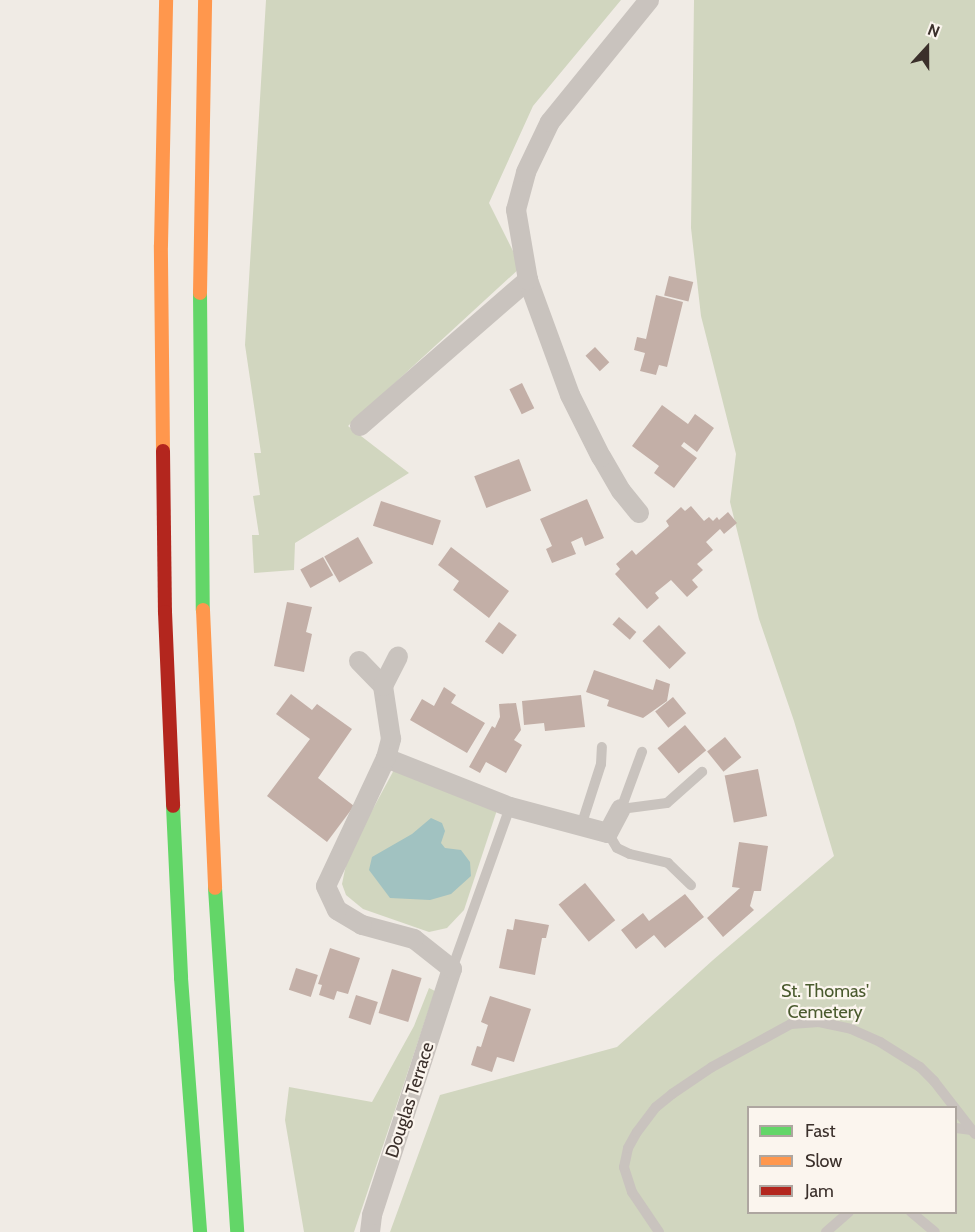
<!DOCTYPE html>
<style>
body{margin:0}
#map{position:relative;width:975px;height:1232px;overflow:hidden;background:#f0ebe5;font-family:Cabin,sans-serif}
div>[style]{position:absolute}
.green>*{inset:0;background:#d1d6bf}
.water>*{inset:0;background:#a1c2c1}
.building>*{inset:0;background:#c3afa7;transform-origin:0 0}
.lane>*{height:10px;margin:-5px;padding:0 5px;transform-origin:5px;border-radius:5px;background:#c9c3be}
.street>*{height:20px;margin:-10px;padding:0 10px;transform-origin:10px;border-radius:10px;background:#c9c3be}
.fast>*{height:14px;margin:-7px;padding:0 7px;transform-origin:7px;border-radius:7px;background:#63d668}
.slow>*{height:14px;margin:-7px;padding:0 7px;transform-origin:7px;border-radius:7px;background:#ff974d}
.jam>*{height:14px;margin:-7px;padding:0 7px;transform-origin:7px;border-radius:7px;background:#b3261e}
span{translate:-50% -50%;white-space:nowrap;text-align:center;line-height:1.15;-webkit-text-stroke:4.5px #fbf5ee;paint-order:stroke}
.park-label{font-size:18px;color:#4a5a2e}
.street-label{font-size:18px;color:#3b302b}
.legend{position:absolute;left:747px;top:1106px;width:210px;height:108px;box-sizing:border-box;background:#fbf5ee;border:2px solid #aea6a0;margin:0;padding:8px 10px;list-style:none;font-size:18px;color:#3b302b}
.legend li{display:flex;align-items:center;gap:12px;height:30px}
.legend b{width:30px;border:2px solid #aea6a0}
.north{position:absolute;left:897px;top:18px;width:60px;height:60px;-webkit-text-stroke:4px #fbf5ee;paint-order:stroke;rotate:21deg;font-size:16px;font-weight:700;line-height:24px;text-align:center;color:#3b302b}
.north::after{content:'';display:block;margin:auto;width:21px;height:27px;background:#3b302b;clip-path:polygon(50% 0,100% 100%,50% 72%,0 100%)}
</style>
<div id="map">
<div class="green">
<i style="clip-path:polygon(266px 0,621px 0,533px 106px,489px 203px,521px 267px,348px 426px,409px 473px,295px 543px,294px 570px,254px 573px,252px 535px,259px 535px,253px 496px,260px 495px,254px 453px,261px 453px,245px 345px)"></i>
<i style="clip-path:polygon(evenodd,694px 0,975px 0,975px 1232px,390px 1232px,440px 1095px,617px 1047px,713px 960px,834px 856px,794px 721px,759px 619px,730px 502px,736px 454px,701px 316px,691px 228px,694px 0,748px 1108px,956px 1108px,956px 1212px,748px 1212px,748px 1108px)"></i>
<i style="clip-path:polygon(395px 768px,497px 810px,464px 910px,447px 928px,429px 932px,363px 909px,346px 895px,342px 884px,348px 855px)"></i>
<i style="clip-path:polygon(429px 988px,435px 991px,354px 1232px,304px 1232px,285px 1120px,289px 1087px,372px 1102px,414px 1026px)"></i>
</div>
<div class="water">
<i style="clip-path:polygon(431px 818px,442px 823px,445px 831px,441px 843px,445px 848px,461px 850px,470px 862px,471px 876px,451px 894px,430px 900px,390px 898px,369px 870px,372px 857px,412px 834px)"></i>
</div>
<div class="building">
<i style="left:669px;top:276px;width:25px;height:20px;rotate:14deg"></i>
<i style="clip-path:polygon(656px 295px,683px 302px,667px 367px,659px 365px,656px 375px,640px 371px,645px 353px,634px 350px,637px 337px,646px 339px)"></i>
<i style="left:595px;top:347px;width:21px;height:13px;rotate:47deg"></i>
<i style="left:522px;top:383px;width:28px;height:14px;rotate:64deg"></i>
<i style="clip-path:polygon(662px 405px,688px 424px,695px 414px,714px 428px,697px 452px,684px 442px,681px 446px,697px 458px,674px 488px,654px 473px,659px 466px,632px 446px)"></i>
<i style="left:519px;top:459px;width:34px;height:48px;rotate:69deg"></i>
<i style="clip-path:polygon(587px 499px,604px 538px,585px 546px,582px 537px,571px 542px,576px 554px,552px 563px,546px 549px,552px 546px,540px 519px)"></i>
<i style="left:381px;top:501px;width:63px;height:26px;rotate:18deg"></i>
<i style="clip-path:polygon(691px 506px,704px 521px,709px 517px,713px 521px,717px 517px,719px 520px,728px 512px,737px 523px,724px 534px,720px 529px,706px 542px,713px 550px,697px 564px,703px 570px,692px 580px,698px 587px,687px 597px,671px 580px,655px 593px,659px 598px,647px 609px,615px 574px,620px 569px,616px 564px,632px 550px,636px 555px,669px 526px,666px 521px,681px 507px,685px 511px)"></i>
<i style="left:358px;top:537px;width:30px;height:39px;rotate:60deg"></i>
<i style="clip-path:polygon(451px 547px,509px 591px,489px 618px,453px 590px,459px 581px,438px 565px)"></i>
<i style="left:323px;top:557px;width:21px;height:26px;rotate:61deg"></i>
<i style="clip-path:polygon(287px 602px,312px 607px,306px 632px,312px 634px,304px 672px,274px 666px)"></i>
<i style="left:619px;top:617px;width:23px;height:10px;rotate:41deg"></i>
<i style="left:499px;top:622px;width:22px;height:24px;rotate:36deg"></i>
<i style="left:659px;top:625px;width:39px;height:23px;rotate:46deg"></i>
<i style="clip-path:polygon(594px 670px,653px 690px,656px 679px,670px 684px,667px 701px,643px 718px,607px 706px,609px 700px,586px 692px)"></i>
<i style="clip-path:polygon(444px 687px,456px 695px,451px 703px,485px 723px,467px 753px,410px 720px,422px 699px,434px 706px)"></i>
<i style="clip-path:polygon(291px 694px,312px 710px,317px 704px,352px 729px,318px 778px,354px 806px,327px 842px,267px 796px,310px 739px,276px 714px)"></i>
<i style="clip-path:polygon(581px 695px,585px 727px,545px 731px,544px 723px,524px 725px,522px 701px)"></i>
<i style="left:673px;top:697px;width:21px;height:23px;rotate:51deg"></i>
<i style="clip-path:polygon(516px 703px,521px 730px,514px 740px,522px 745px,506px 773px,486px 762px,480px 773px,469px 767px,492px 726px,495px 728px,500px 717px,499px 704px)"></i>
<i style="left:685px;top:725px;width:33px;height:36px;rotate:50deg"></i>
<i style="left:725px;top:737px;width:26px;height:23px;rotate:51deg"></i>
<i style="left:758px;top:769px;width:48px;height:34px;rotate:79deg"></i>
<i style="clip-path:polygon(739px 842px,768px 846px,761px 891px,754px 891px,750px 906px,754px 910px,723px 937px,707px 918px,740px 888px,732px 887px)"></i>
<i style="left:585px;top:883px;width:48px;height:34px;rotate:51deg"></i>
<i style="clip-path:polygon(685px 894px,704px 917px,665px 948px,654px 935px,636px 949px,621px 930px,643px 913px,649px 921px)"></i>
<i style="clip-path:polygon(515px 919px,549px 925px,546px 938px,542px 938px,535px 975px,499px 968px,507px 929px,513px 930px)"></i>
<i style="clip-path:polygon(330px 948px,360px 958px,348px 994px,337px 991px,334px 1000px,319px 995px,322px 985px,318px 984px)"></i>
<i style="left:296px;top:968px;width:23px;height:23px;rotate:18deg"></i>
<i style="left:392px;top:969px;width:31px;height:46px;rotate:17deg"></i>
<i style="left:356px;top:995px;width:23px;height:24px;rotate:18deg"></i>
<i style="clip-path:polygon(490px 996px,531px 1009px,514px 1062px,497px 1057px,492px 1072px,471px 1065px,477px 1046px,481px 1047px,488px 1025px,481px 1022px)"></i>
</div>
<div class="lane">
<i style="left:621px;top:809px;width:46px;rotate:-7.4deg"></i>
<i style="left:667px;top:803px;width:47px;rotate:-41.5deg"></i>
<i style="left:621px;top:809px;width:61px;rotate:-69.8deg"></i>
<i style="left:581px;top:826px;width:65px;rotate:-72.1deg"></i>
<i style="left:601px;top:764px;width:17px;rotate:-87deg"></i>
<i style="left:608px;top:833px;width:17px;rotate:59deg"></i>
<i style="left:617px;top:848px;width:14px;rotate:25deg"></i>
<i style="left:630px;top:854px;width:39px;rotate:13deg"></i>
<i style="left:668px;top:863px;width:32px;rotate:44deg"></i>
<i style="left:452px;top:969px;width:172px;rotate:-70.3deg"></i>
<i style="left:956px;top:1128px;width:16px;rotate:7deg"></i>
<i style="left:911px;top:1212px;width:31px;rotate:40deg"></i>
<i style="left:659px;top:1232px;width:48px;rotate:-124deg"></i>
<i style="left:632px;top:1192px;width:26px;rotate:-108deg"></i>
<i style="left:624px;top:1167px;width:19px;rotate:-78deg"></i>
<i style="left:628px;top:1148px;width:18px;rotate:-61deg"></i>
<i style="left:637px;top:1132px;width:31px;rotate:-53deg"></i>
<i style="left:656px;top:1107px;width:21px;rotate:-39deg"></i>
<i style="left:672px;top:1094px;width:48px;rotate:-34deg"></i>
<i style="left:712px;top:1067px;width:90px;rotate:-28.6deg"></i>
<i style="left:791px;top:1024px;width:28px;rotate:-4deg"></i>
<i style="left:819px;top:1022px;width:33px;rotate:12deg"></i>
<i style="left:851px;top:1029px;width:32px;rotate:24deg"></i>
<i style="left:880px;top:1042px;width:47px;rotate:32deg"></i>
<i style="left:920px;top:1067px;width:20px;rotate:45deg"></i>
<i style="left:934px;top:1081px;width:67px;rotate:52.3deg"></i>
<i style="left:826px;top:1232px;width:30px;rotate:-41deg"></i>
</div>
<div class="street">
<i style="left:360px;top:426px;width:223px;rotate:-41deg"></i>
<i style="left:639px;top:513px;width:28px;rotate:-129deg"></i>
<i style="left:621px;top:491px;width:39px;rotate:-120deg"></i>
<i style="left:601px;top:457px;width:69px;rotate:-116.6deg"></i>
<i style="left:570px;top:395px;width:122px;rotate:-110.1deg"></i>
<i style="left:528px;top:280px;width:71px;rotate:-99.7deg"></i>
<i style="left:516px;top:210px;width:39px;rotate:-75deg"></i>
<i style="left:526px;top:172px;width:55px;rotate:-64.4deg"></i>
<i style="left:550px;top:122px;width:157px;rotate:-50.9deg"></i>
<i style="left:359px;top:661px;width:35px;rotate:46deg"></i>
<i style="left:386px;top:758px;width:133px;rotate:21.6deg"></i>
<i style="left:510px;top:807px;width:101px;rotate:14.9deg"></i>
<i style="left:608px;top:833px;width:27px;rotate:-62deg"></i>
<i style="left:370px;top:1232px;width:17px;rotate:-83deg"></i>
<i style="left:372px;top:1215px;width:259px;rotate:-72deg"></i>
<i style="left:452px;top:969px;width:48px;rotate:-141.7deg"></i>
<i style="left:414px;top:939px;width:54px;rotate:-164.9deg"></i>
<i style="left:362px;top:925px;width:29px;rotate:-149deg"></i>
<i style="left:337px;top:910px;width:26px;rotate:-115deg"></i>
<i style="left:326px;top:886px;width:141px;rotate:-64.9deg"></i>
<i style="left:386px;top:758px;width:20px;rotate:-75deg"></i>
<i style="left:391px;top:739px;width:54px;rotate:-98.6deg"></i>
<i style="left:383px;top:686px;width:33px;rotate:-63deg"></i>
</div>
<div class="fast">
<i style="left:200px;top:293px;width:317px;rotate:89.5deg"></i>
<i style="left:173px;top:806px;width:172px;rotate:87.3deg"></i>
<i style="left:181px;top:978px;width:255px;rotate:85.7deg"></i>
<i style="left:215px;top:888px;width:345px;rotate:86.3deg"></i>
</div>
<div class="slow">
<i style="left:200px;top:293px;width:293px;rotate:-89deg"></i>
<i style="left:163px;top:451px;width:206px;rotate:-90.6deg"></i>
<i style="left:161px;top:245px;width:245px;rotate:-88.8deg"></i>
<i style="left:203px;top:610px;width:278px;rotate:87.5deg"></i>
</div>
<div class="jam">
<i style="left:163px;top:451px;width:161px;rotate:89.3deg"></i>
<i style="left:165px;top:612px;width:194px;rotate:87.6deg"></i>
</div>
<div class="park-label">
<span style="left:825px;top:1002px">St. Thomas'<br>Cemetery</span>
</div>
<div class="street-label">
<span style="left:410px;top:1100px;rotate:-72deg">Douglas Terrace</span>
</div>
<ul class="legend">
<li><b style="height:8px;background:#63d668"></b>Fast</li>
<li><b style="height:8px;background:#ff974d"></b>Slow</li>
<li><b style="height:8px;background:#b3261e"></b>Jam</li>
</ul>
<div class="north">N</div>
</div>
